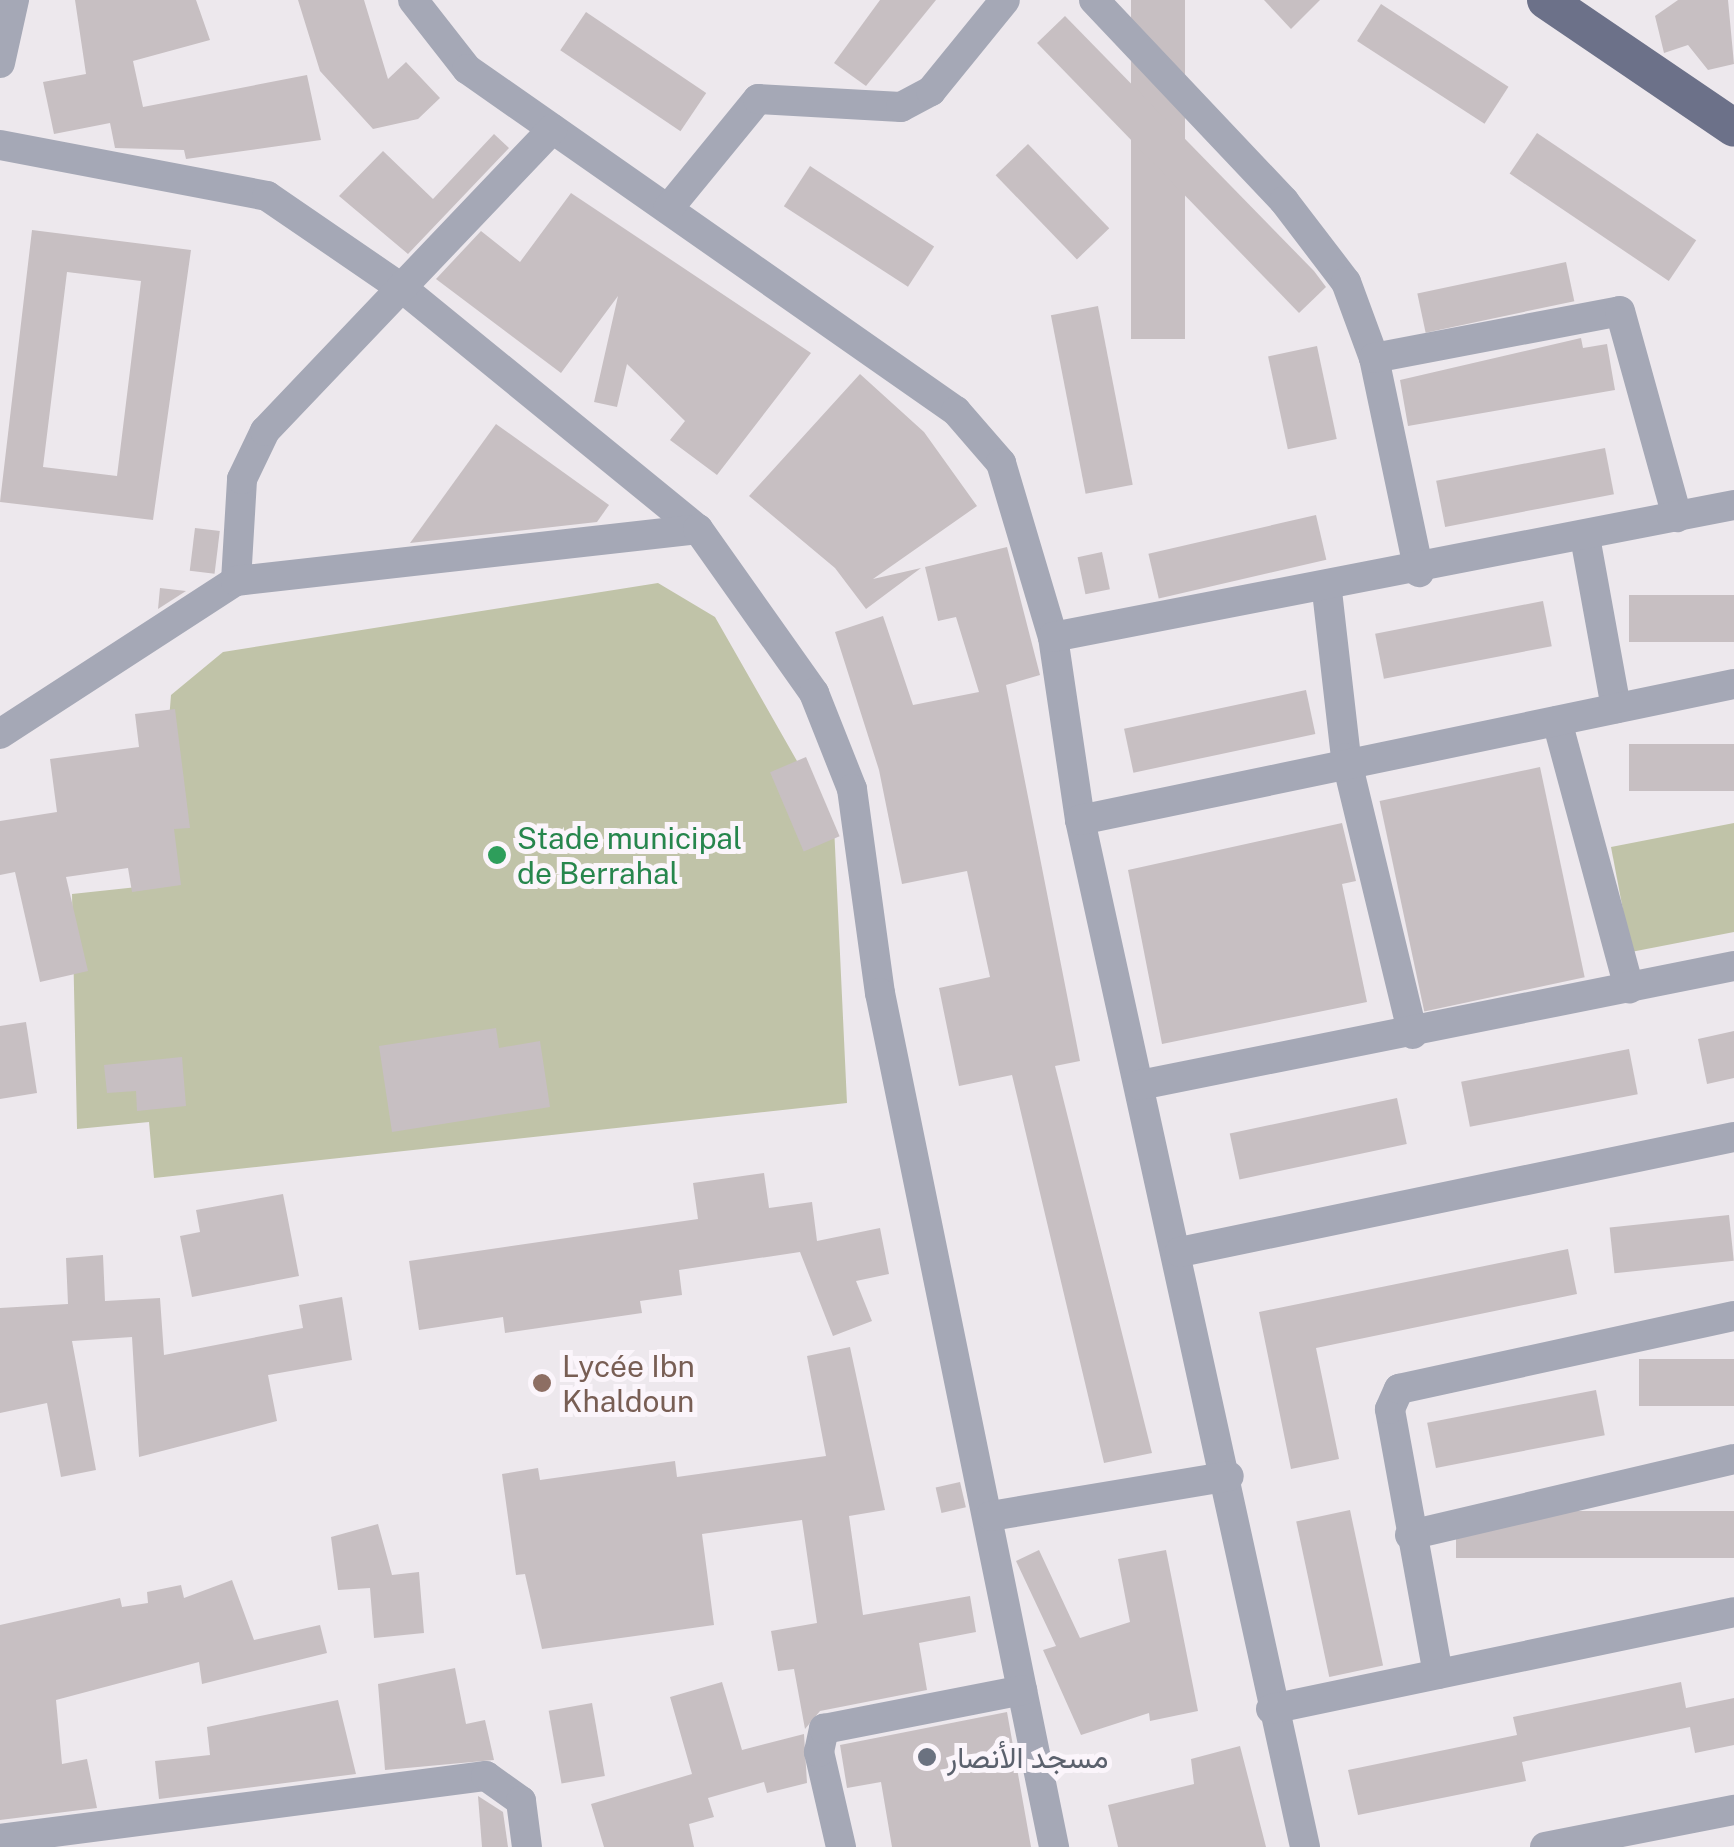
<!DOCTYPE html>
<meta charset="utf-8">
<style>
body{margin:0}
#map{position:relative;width:1734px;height:1847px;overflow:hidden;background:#ede8ed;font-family:"Public Sans",Vazirmatn,sans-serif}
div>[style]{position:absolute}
.green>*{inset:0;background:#c0c3a8}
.building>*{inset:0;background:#c7bfc2;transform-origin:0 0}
.minor>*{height:30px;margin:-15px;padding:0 15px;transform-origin:15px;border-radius:15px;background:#a5a8b6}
.major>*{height:38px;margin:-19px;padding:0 19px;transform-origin:19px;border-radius:19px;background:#6c7189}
.dots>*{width:28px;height:28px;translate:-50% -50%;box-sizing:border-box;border:5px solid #fbf5fb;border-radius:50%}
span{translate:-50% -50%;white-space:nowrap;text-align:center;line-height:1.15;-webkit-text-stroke:10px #fbf5fb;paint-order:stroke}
.leisure-label{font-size:30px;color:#27864d}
.left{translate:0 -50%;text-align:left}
.education-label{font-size:30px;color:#785e54}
.worship-label{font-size:30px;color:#5b616d}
</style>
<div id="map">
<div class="green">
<i style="clip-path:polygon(658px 583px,715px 617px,834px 826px,847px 1103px,154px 1178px,149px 1122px,77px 1129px,72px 894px,156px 885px,171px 695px,223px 652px)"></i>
<i style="clip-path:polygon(1734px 823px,1734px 932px,1631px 952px,1611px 847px)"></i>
</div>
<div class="building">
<i style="clip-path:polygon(75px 0,196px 0,210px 40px,133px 61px,143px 107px,307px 75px,321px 140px,186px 159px,184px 150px,115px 148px,110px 123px,54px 134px,43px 82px,86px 74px)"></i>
<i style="clip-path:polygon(298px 0,364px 0,388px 79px,406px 62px,440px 98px,418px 119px,373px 129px,320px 71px)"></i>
<i style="clip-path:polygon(880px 0,936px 0,866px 86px,834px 63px)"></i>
<i style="left:1131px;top:0;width:54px;height:339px"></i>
<i style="clip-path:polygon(1264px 0,1320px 0,1291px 29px)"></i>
<i style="clip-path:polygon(1678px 0,1728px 0,1734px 64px,1708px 70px,1688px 45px,1664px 53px,1655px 16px)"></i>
<i style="left:1381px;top:4px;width:152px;height:44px;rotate:33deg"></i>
<i style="left:586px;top:12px;width:145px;height:46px;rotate:34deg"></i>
<i style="clip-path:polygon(1065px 16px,1314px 271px,1326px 287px,1299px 313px,1037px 43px)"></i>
<i style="left:1537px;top:133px;width:192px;height:49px;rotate:34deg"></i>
<i style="clip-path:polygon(494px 134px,509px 148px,408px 254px,339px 196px,383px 151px,433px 199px)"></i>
<i style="left:1028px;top:144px;width:117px;height:45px;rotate:46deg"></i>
<i style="left:810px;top:166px;width:148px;height:48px;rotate:33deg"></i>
<i style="clip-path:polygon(571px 193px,811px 353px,717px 475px,670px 440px,685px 421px,627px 364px,617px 407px,594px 402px,618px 296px,561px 373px,436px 279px,481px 231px,520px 262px)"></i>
<i style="clip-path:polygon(evenodd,32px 230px,191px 250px,153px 520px,0 502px,32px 230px,67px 272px,141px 281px,117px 476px,43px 467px,67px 272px)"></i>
<i style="left:1566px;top:262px;width:40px;height:152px;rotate:78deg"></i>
<i style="left:1098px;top:306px;width:182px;height:48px;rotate:79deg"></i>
<i style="clip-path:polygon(1581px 338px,1583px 348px,1607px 344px,1615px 390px,1408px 426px,1400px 380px)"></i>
<i style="left:1317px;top:346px;width:95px;height:50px;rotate:78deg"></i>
<i style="clip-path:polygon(860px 374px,924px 432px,977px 506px,873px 579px,921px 568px,866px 609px,835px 568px,749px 496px)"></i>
<i style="clip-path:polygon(496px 424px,609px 505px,597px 522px,410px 543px)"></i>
<i style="left:1605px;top:448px;width:47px;height:172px;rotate:79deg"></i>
<i style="left:1316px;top:515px;width:46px;height:172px;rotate:77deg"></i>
<i style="left:195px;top:528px;width:25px;height:43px;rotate:7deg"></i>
<i style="clip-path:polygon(1007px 547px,1040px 675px,1006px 685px,1080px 1061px,1055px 1066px,1152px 1453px,1104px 1463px,1012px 1075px,959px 1086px,939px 988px,990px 977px,967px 871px,902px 884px,879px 770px,835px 632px,883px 616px,913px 705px,979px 692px,956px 617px,938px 621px,925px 567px)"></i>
<i style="left:1102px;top:552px;width:38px;height:25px;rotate:78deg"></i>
<i style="clip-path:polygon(160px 588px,186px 591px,158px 609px)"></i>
<i style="left:1734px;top:595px;width:47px;height:105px;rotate:90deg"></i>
<i style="left:1543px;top:601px;width:46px;height:171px;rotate:79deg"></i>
<i style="left:1306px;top:690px;width:45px;height:186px;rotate:78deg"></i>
<i style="clip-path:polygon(175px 709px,190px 828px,174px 829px,181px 885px,132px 892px,128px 868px,66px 877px,88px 971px,40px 982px,15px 872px,0 875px,0 821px,57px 812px,50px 759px,139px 747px,135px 714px)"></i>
<i style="left:1734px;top:744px;width:47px;height:105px;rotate:90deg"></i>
<i style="left:806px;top:757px;width:86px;height:39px;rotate:67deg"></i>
<i style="left:1540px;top:767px;width:215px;height:164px;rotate:78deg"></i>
<i style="clip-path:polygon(1342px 823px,1356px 881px,1342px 884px,1367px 1002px,1162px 1044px,1128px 870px)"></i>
<i style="clip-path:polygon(26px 1022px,37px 1093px,0 1099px,0 1026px)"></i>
<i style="clip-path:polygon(496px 1028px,499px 1048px,540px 1041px,550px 1107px,392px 1132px,379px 1046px)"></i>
<i style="clip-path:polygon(1734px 1031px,1734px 1078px,1707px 1084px,1698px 1039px)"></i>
<i style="left:1629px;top:1049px;width:46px;height:171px;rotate:79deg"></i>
<i style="clip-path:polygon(182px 1057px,186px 1106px,137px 1111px,136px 1091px,107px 1093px,104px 1065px)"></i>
<i style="left:1397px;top:1098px;width:47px;height:171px;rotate:78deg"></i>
<i style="clip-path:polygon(764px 1173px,769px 1208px,812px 1202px,817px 1241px,880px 1228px,889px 1274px,856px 1281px,872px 1321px,833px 1336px,800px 1252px,679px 1270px,682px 1295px,640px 1301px,642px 1313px,505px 1333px,503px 1317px,419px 1330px,409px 1261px,698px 1219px,693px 1183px)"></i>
<i style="clip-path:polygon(283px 1194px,299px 1276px,192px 1297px,180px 1236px,200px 1232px,196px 1210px)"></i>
<i style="left:1729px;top:1215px;width:46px;height:120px;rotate:84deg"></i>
<i style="clip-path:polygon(1568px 1249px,1577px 1294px,1316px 1348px,1339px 1459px,1291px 1469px,1259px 1312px)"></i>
<i style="clip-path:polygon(103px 1255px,105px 1301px,160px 1298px,164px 1355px,303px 1328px,299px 1305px,342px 1297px,352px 1360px,268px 1375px,277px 1421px,139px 1457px,132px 1337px,72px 1341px,96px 1470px,61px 1477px,47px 1403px,0 1413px,0 1308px,68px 1304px,66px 1258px)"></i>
<i style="clip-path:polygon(850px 1347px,885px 1510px,849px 1516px,863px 1615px,970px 1596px,976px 1632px,919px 1643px,927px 1690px,820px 1711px,805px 1729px,794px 1669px,778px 1671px,771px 1631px,817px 1623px,802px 1520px,702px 1534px,714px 1625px,542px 1649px,525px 1574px,516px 1575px,502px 1474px,538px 1468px,540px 1480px,675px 1461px,677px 1477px,826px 1456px,807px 1356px)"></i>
<i style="left:1734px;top:1359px;width:47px;height:95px;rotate:90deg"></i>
<i style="left:1596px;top:1390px;width:46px;height:172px;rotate:79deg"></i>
<i style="left:960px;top:1482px;width:26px;height:25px;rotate:77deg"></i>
<i style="left:1350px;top:1510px;width:159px;height:55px;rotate:78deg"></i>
<i style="left:1734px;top:1511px;width:47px;height:278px;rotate:90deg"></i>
<i style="clip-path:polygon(378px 1524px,392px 1575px,419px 1572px,424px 1633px,374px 1638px,370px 1588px,338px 1590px,331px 1537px)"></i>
<i style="clip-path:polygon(1039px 1550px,1080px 1638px,1130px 1622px,1118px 1559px,1166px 1550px,1198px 1711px,1150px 1721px,1149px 1713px,1081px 1735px,1043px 1650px,1056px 1646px,1016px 1561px)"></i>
<i style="clip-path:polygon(232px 1580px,254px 1640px,320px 1625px,327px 1653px,202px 1684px,199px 1662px,56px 1700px,62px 1764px,87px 1759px,97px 1808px,0 1820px,0 1625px,120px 1598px,122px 1607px,148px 1603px,147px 1592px,181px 1585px,184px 1598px)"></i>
<i style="clip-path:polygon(455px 1668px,466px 1724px,485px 1720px,494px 1760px,385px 1770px,378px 1684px)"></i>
<i style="clip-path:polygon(722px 1682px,742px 1750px,804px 1734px,807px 1783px,767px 1793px,764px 1782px,708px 1798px,714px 1817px,689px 1824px,694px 1847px,604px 1847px,591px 1804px,692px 1774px,670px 1697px)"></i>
<i style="clip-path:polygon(1681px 1682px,1686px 1708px,1734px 1698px,1734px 1745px,1695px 1753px,1690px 1727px,1522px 1762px,1526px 1781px,1358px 1815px,1348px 1770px,1517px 1735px,1513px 1717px)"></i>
<i style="clip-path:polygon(338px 1700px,356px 1774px,159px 1799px,155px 1761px,210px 1755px,207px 1727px)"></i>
<i style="left:592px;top:1703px;width:74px;height:44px;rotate:80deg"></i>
<i style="clip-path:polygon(1007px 1712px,1031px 1847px,892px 1847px,881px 1782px,847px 1788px,840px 1745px)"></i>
<i style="clip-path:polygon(1240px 1746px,1266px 1847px,1118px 1847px,1108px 1805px,1194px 1784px,1191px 1759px)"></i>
<i style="clip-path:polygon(478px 1796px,503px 1812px,508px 1847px,482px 1847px)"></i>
</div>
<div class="minor">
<i style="left:413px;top:0;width:88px;rotate:52deg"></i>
<i style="left:467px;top:69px;width:597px;rotate:34.97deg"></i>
<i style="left:956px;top:411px;width:69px;rotate:49.1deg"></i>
<i style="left:1001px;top:463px;width:182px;rotate:73.4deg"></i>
<i style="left:1053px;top:637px;width:185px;rotate:81.6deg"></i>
<i style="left:1080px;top:820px;width:1051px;rotate:77.64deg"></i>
<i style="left:1094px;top:0;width:277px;rotate:46.6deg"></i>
<i style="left:1284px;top:201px;width:102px;rotate:52.6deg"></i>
<i style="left:1346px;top:282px;width:81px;rotate:69.8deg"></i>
<i style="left:1374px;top:358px;width:219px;rotate:78.1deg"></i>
<i style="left:0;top:63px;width:65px;rotate:-77.5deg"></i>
<i style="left:0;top:145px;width:272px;rotate:10.8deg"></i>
<i style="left:267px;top:196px;width:170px;rotate:34.4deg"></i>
<i style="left:407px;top:292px;width:375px;rotate:39.2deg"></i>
<i style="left:668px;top:209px;width:142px;rotate:-50.7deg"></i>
<i style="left:758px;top:99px;width:143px;rotate:3.2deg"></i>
<i style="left:901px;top:107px;width:34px;rotate:-28deg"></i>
<i style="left:931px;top:91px;width:117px;rotate:-50.9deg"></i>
<i style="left:1374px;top:358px;width:250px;rotate:-10.8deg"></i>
<i style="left:1620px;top:311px;width:214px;rotate:74.5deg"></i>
<i style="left:1585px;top:537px;width:174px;rotate:79.7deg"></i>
<i style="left:236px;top:581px;width:102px;rotate:-86.6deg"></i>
<i style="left:242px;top:479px;width:53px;rotate:-64.4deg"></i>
<i style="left:265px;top:431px;width:417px;rotate:-46.4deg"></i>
<i style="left:1327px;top:591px;width:168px;rotate:83.5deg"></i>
<i style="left:1346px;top:758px;width:284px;rotate:76.4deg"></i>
<i style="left:1053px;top:637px;width:694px;rotate:-10.97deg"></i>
<i style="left:1557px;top:721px;width:277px;rotate:74.9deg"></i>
<i style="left:0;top:734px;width:281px;rotate:-33deg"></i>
<i style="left:236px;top:581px;width:465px;rotate:-6.4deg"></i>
<i style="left:698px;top:529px;width:201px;rotate:54.7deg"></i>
<i style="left:814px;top:693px;width:103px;rotate:68.4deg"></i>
<i style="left:852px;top:789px;width:206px;rotate:82.2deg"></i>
<i style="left:880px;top:993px;width:872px;rotate:78.48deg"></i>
<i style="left:1080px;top:820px;width:668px;rotate:-11.75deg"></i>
<i style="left:1140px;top:1085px;width:606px;rotate:-11.33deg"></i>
<i style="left:1180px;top:1252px;width:566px;rotate:-11.73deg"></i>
<i style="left:991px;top:1516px;width:241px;rotate:-9.5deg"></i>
<i style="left:1410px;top:1535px;width:333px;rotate:-13.2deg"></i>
<i style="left:1438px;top:1674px;width:269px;rotate:-100.3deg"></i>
<i style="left:1390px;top:1409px;width:22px;rotate:-66deg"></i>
<i style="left:1399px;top:1389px;width:343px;rotate:-12.3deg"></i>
<i style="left:1271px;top:1709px;width:473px;rotate:-11.8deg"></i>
<i style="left:0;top:1839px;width:490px;rotate:-7.4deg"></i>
<i style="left:486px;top:1776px;width:43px;rotate:35.5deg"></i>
<i style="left:521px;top:1801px;width:46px;rotate:82.6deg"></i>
<i style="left:841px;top:1847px;width:98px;rotate:-103deg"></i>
<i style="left:819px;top:1752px;width:24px;rotate:-78deg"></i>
<i style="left:824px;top:1729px;width:202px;rotate:-11.1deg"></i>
<i style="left:1545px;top:1847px;width:193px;rotate:-11.1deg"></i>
</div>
<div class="major">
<i style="left:1546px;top:0;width:227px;rotate:34.2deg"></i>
</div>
<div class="dots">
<i style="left:497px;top:855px;background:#2e9e5b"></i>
<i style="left:542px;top:1383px;background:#8d6e63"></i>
<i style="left:927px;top:1757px;background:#6b7280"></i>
</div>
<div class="leisure-label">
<span class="left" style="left:517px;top:855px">Stade municipal<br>de Berrahal</span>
</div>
<div class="education-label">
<span class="left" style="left:562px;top:1383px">Lycée Ibn<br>Khaldoun</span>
</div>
<div class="worship-label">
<span class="left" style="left:947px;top:1757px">مسجد الأنصار</span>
</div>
</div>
